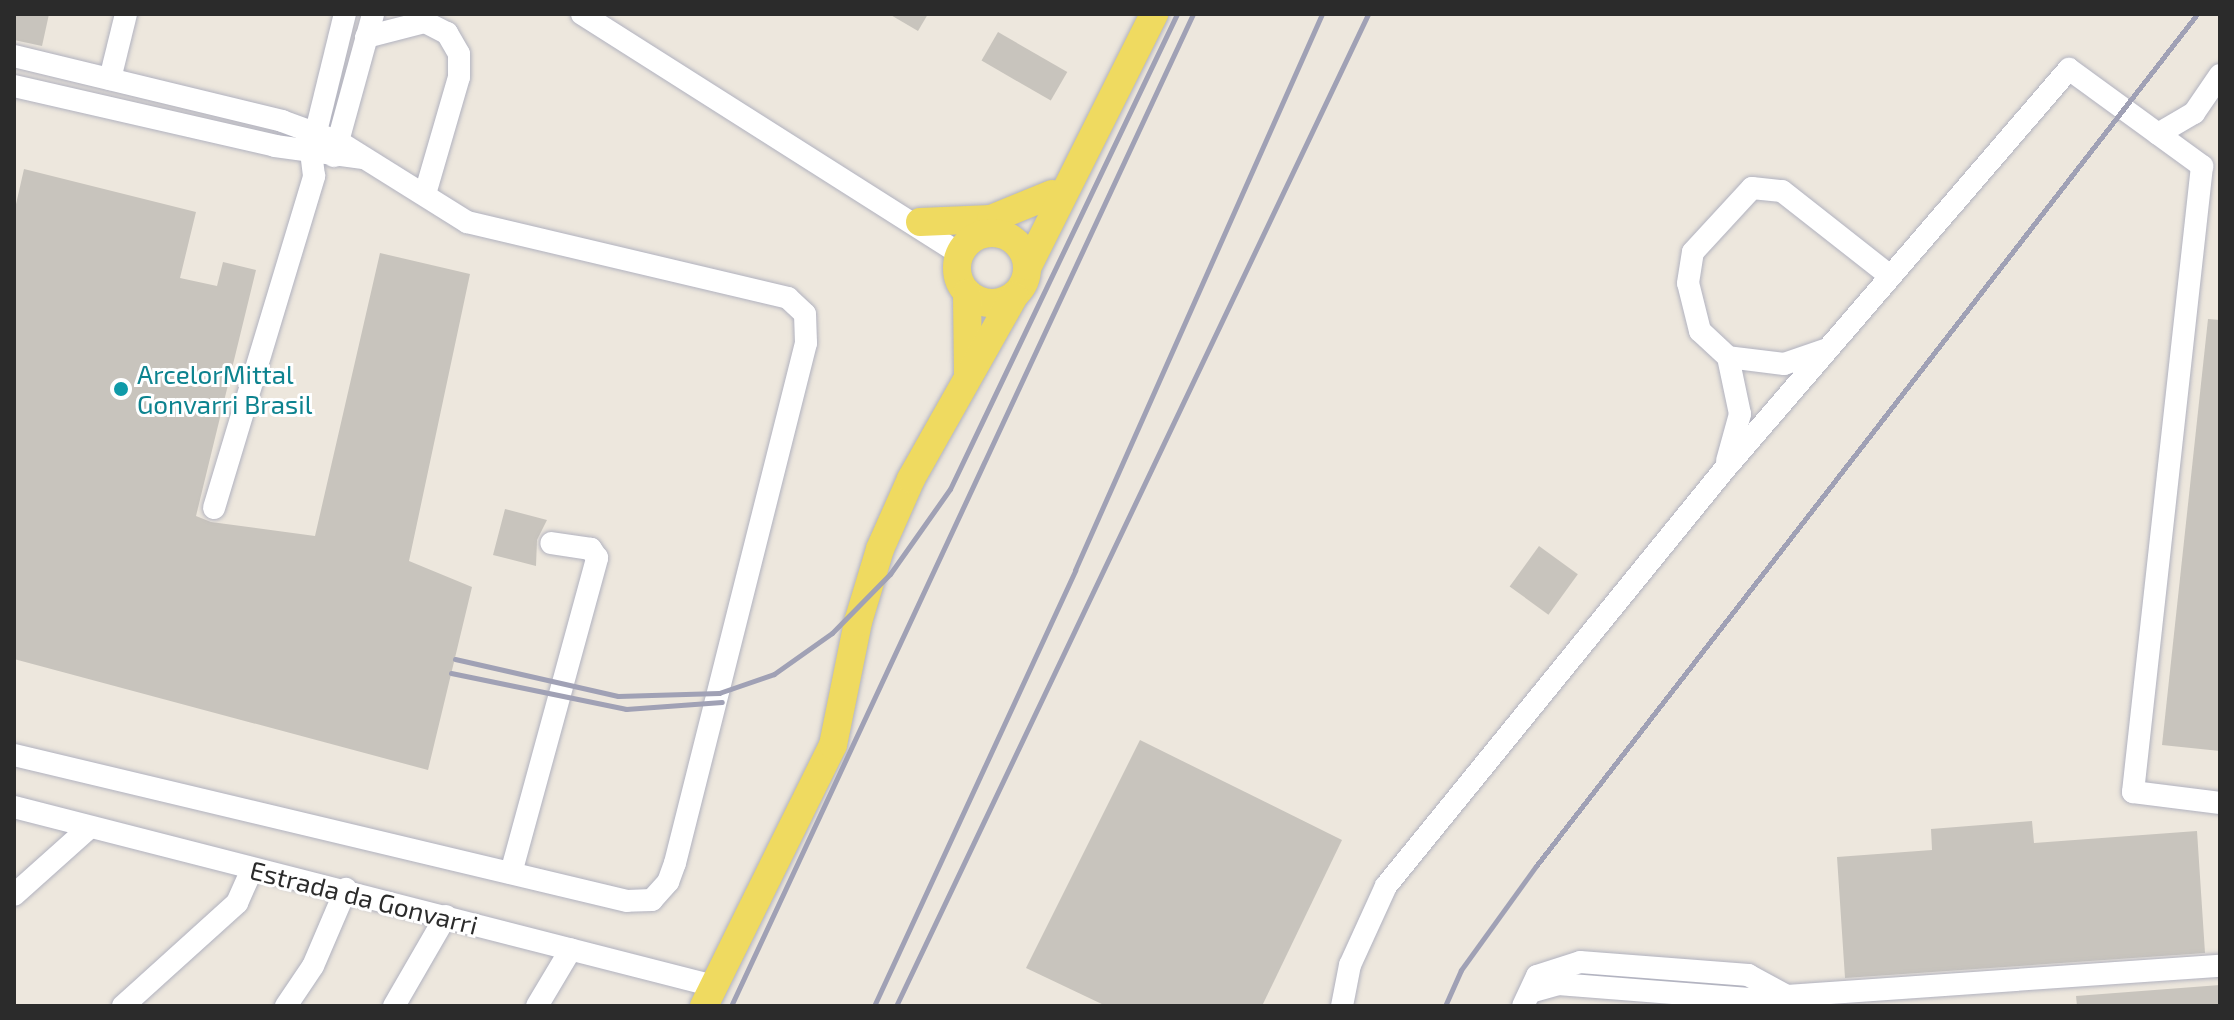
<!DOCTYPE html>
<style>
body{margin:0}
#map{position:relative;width:2234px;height:1020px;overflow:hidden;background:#ede7dd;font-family:"Exo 2",sans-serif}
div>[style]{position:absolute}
.building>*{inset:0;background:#c8c4bd;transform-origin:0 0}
.roads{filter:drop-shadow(0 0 2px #b1b2bf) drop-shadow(0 0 2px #b1b2bf)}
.minor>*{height:22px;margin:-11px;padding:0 11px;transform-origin:11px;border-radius:11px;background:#fff}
.major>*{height:28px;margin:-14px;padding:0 14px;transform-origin:14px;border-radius:14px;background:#efda60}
.major>.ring{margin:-14px;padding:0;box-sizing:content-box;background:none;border:28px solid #efda60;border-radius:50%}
.rail>*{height:5px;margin:-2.5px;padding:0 2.5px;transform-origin:2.5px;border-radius:2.5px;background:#a0a1b5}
.dots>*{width:22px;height:22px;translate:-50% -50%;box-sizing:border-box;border:4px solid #fff;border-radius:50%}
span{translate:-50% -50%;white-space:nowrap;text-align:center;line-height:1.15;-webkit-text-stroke:6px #fff;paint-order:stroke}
.culture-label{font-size:26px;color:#0d838f}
.left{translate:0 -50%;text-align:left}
.street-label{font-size:26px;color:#2b2b2b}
.frame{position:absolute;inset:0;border:16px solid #2b2b2b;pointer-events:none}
</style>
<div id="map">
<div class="building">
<i style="clip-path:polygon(14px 14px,49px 14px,42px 46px,14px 40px)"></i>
<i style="clip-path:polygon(889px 14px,928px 14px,918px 31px)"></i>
<i style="left:998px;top:32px;width:80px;height:33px;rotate:30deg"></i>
<i style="clip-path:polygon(24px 169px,196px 212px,180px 278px,217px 286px,223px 262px,256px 270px,196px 516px,211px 522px,315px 536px,380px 253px,470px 274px,409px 561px,472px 587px,428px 770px,14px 659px,14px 213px)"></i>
<i style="clip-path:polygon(2208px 319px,2220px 320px,2220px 751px,2162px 745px)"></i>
<i style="clip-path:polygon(505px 509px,547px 520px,537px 540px,536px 566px,493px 555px)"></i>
<i style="left:1539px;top:546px;width:48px;height:50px;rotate:36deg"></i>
<i style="clip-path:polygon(1140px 740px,1342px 840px,1262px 1006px,1106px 1006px,1026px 968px)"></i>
<i style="clip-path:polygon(2032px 821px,2034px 843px,2197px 831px,2205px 953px,1845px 978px,1837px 857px,1932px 850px,1931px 829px)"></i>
<i style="clip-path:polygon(2220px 985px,2220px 1006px,2077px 1006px,2076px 996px)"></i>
</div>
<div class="roads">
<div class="minor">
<i style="left:582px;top:14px;width:448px;rotate:32.4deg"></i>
<i style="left:366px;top:37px;width:61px;rotate:-14.3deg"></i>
<i style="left:425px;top:22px;width:25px;rotate:27deg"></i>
<i style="left:447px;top:33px;width:24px;rotate:60deg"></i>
<i style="left:459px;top:54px;width:23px;rotate:90deg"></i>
<i style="left:459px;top:77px;width:122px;rotate:106.2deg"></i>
<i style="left:14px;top:56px;width:276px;rotate:13.6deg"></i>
<i style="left:282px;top:121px;width:61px;rotate:20.2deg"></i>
<i style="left:339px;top:142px;width:151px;rotate:32deg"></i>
<i style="left:467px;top:222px;width:330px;rotate:13.3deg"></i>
<i style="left:788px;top:298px;width:23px;rotate:43deg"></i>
<i style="left:805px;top:314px;width:29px;rotate:88deg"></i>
<i style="left:806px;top:343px;width:536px;rotate:104.14deg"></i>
<i style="left:675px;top:863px;width:20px;rotate:110deg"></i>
<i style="left:668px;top:882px;width:24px;rotate:132deg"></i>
<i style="left:652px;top:900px;width:25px;rotate:178deg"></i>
<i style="left:627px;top:901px;width:630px;rotate:-166.6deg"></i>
<i style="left:110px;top:79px;width:67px;rotate:-76.2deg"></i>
<i style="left:14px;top:86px;width:268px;rotate:12.9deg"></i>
<i style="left:275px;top:146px;width:89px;rotate:7.8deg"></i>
<i style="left:2158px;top:134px;width:42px;rotate:-30.3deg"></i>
<i style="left:2194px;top:113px;width:46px;rotate:-55.6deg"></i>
<i style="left:334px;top:156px;width:147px;rotate:-74.6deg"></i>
<i style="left:1825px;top:350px;width:43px;rotate:161.1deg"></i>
<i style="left:1784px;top:364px;width:56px;rotate:-172.9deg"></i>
<i style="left:1728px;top:357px;width:38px;rotate:-137deg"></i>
<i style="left:1700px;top:331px;width:49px;rotate:-104deg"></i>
<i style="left:1688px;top:283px;width:31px;rotate:-81deg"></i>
<i style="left:1693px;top:252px;width:87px;rotate:-47.3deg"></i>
<i style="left:1752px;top:188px;width:30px;rotate:6deg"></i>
<i style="left:1782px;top:191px;width:137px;rotate:38.2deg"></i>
<i style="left:1727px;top:461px;width:49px;rotate:-74.5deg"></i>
<i style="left:1740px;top:414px;width:58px;rotate:-101.9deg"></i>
<i style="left:214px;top:508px;width:347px;rotate:-73.2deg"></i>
<i style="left:314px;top:176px;width:24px;rotate:-97deg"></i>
<i style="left:311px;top:152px;width:142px;rotate:-76.2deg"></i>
<i style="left:14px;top:807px;width:723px;rotate:14.34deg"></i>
<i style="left:511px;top:873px;width:327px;rotate:-74.7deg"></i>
<i style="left:597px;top:558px;width:11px;rotate:-124deg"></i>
<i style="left:591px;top:549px;width:40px;rotate:-171.5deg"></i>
<i style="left:14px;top:895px;width:102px;rotate:-41.8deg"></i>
<i style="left:1534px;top:991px;width:25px;rotate:-16deg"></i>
<i style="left:1558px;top:984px;width:192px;rotate:4.5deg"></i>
<i style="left:1749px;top:999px;width:25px;rotate:16deg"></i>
<i style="left:123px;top:1006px;width:154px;rotate:-42.1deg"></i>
<i style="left:237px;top:903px;width:37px;rotate:-66deg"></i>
<i style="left:286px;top:1006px;width:48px;rotate:-56deg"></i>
<i style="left:313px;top:966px;width:84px;rotate:-66.8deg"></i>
<i style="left:394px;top:1006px;width:104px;rotate:-60deg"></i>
<i style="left:537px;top:1006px;width:66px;rotate:-59.2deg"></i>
<i style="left:1342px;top:1006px;width:42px;rotate:-79deg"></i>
<i style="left:1350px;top:965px;width:87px;rotate:-65.5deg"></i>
<i style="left:1386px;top:886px;width:536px;rotate:-50.91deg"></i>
<i style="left:1724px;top:470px;width:529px;rotate:-49.29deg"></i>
<i style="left:2069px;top:69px;width:165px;rotate:36.1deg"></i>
<i style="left:2202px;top:166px;width:630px;rotate:96.29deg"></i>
<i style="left:2133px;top:792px;width:88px;rotate:7.2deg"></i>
<i style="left:1523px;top:1006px;width:33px;rotate:-65deg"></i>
<i style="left:1537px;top:976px;width:45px;rotate:-18deg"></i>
<i style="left:1580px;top:962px;width:169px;rotate:4.4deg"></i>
<i style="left:1748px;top:975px;width:44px;rotate:28.3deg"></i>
<i style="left:1787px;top:996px;width:434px;rotate:-4deg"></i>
</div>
<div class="major">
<i style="left:920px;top:222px;width:71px;rotate:-2.4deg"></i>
<i style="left:991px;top:219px;width:66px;rotate:-22.3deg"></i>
<i class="ring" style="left:957px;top:233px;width:42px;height:42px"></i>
<i style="left:1028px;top:266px;width:282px;rotate:-63.4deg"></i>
<i style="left:967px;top:293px;width:82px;rotate:89.3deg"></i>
<i style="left:704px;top:1006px;width:291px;rotate:-63.7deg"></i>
<i style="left:833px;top:745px;width:126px;rotate:-78.5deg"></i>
<i style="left:858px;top:622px;width:76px;rotate:-73.2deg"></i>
<i style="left:880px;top:549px;width:77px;rotate:-66.1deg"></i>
<i style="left:911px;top:479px;width:210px;rotate:-60.6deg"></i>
</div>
</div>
<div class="rail">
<i style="left:455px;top:659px;width:167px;rotate:12.8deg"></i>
<i style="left:618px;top:696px;width:101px;rotate:-1.7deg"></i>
<i style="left:719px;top:693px;width:58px;rotate:-19.1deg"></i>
<i style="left:774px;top:674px;width:71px;rotate:-35.3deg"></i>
<i style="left:832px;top:633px;width:83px;rotate:-45.5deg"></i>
<i style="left:890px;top:574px;width:104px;rotate:-54.8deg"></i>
<i style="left:950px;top:489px;width:526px;rotate:-64.46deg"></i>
<i style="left:451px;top:673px;width:179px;rotate:11.6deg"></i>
<i style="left:626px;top:709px;width:96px;rotate:-4.2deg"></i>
<i style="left:731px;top:1006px;width:1094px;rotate:-65.03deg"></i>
<i style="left:874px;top:1006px;width:480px;rotate:-65.2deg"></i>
<i style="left:1075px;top:570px;width:608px;rotate:-66.05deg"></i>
<i style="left:896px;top:1006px;width:1099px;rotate:-64.55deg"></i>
<i style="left:1445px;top:1006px;width:39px;rotate:-66deg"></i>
<i style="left:1461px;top:970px;width:128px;rotate:-54.2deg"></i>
<i style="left:1536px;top:866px;width:1078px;rotate:-52.19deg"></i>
</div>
<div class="dots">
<i style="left:121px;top:389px;background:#0f9aa8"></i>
</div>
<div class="culture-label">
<span class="left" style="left:137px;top:389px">ArcelorMittal<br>Gonvarri Brasil</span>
</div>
<div class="street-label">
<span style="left:364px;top:897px;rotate:14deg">Estrada da Gonvarri</span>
</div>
<div class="frame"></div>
</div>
